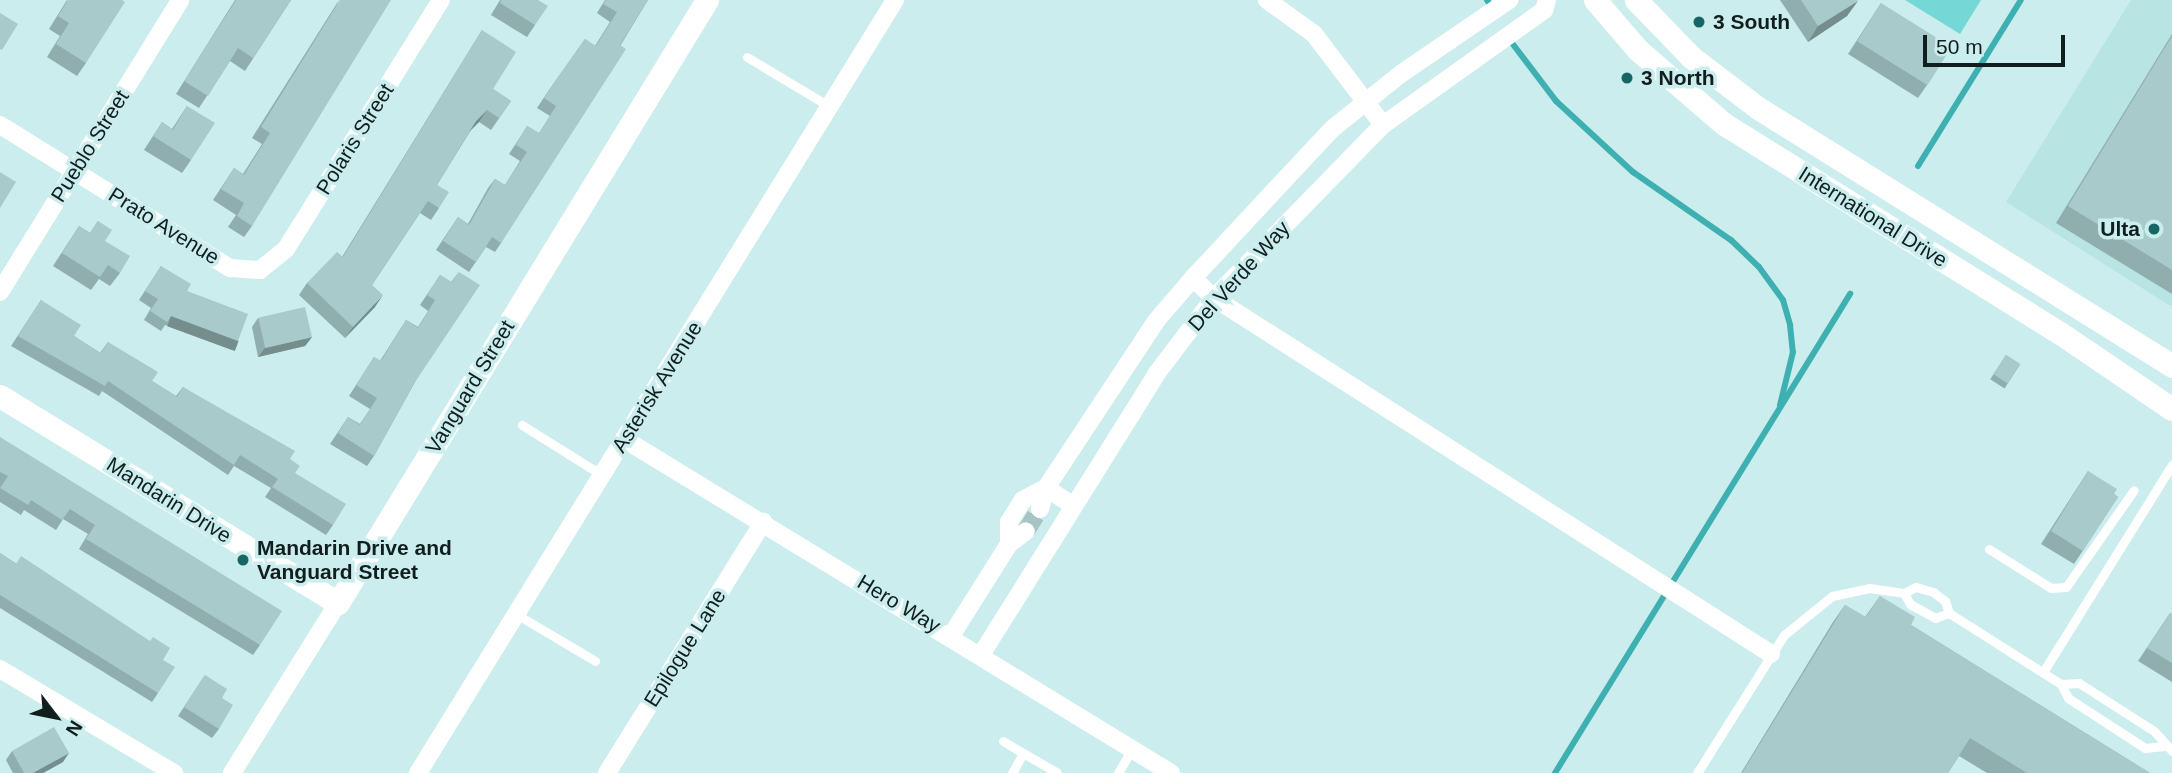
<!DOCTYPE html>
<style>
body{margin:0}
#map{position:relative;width:2172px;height:773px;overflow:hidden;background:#cbeded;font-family:Helvetica,sans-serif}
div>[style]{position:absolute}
.built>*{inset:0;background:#b8e4e4}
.green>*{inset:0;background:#76d7d7}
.stream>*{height:6px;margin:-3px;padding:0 3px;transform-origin:3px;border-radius:3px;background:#3fb0b1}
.minor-tunnel>*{height:18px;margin-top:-9px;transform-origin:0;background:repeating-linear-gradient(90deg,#a6c4c4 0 18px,transparent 0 27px)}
.service>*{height:9px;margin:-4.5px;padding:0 4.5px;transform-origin:4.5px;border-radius:4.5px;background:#fff}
.minor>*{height:18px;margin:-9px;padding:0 9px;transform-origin:9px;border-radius:9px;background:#fff}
.tertiary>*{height:23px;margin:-11.5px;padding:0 11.5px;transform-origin:11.5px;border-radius:11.5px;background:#fff}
.wall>*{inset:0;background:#90aeae;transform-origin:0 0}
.shaded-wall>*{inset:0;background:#768d8d;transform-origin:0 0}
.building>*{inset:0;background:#a8caca;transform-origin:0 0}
.dots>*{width:19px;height:19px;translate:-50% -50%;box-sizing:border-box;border:4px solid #cbeded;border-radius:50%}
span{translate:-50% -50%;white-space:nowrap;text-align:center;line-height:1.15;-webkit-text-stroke:7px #cbeded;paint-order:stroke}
.poi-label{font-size:21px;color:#111e1e;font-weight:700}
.left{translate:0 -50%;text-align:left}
.right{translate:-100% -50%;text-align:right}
.street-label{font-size:21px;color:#111e1e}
.north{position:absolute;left:21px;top:682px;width:70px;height:70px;-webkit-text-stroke:5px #cbeded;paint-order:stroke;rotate:122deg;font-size:19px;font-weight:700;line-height:28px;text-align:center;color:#111e1e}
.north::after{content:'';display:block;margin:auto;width:24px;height:32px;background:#111e1e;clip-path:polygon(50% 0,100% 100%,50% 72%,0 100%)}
.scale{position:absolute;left:1923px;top:35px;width:142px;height:32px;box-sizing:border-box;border:4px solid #111e1e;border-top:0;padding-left:9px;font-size:21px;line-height:24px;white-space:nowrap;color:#111e1e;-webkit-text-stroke:5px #cbeded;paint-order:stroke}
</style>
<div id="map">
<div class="built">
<i style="clip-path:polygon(2131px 0,2172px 0,2172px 307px,2006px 202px)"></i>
</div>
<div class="green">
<i style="clip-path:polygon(1905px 0,1981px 0,1960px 34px)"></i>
</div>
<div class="stream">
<i style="left:1487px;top:0;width:4px;rotate:56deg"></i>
<i style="left:1512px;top:43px;width:73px;rotate:52.8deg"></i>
<i style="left:1556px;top:101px;width:105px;rotate:42.7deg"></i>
<i style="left:1633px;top:172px;width:119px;rotate:34.8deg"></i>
<i style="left:1731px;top:240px;width:39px;rotate:44deg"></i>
<i style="left:1759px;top:267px;width:41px;rotate:54deg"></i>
<i style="left:1783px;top:300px;width:26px;rotate:74deg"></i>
<i style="left:1790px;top:325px;width:27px;rotate:84deg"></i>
<i style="left:1793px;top:352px;width:55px;rotate:103.8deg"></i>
<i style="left:1918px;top:166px;width:195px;rotate:-58.2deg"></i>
<i style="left:1555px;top:773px;width:563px;rotate:-58.37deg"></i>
</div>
<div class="minor-tunnel">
<i style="left:1026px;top:531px;width:26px;rotate:-58deg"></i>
</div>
<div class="service">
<i style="left:747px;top:57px;width:96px;rotate:30.9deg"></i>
<i style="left:522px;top:425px;width:94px;rotate:32deg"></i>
<i style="left:1989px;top:549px;width:73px;rotate:32.2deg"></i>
<i style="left:2051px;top:588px;width:15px;rotate:-4deg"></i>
<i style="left:2066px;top:587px;width:118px;rotate:-55deg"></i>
<i style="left:1904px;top:593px;width:13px;rotate:61deg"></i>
<i style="left:1910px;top:604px;width:29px;rotate:29deg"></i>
<i style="left:1935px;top:618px;width:15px;rotate:-20deg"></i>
<i style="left:516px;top:614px;width:92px;rotate:30.7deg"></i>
<i style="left:2043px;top:672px;width:244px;rotate:-58.1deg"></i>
<i style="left:2061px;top:684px;width:18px;rotate:-3deg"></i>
<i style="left:2079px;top:683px;width:89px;rotate:32.6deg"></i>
<i style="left:2154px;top:731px;width:27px;rotate:48deg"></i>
<i style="left:1003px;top:741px;width:23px;rotate:31deg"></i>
<i style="left:1012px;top:773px;width:23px;rotate:-61deg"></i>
<i style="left:1023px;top:753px;width:39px;rotate:30deg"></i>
<i style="left:1118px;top:773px;width:28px;rotate:-60deg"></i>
<i style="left:1697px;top:773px;width:163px;rotate:-57.8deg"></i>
<i style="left:1784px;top:635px;width:62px;rotate:-39.1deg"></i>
<i style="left:1832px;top:596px;width:38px;rotate:-12deg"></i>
<i style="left:1869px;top:588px;width:35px;rotate:8deg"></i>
<i style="left:1904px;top:593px;width:13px;rotate:-27deg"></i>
<i style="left:1916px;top:587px;width:18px;rotate:16deg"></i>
<i style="left:1933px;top:592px;width:15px;rotate:37deg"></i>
<i style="left:1945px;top:601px;width:13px;rotate:72deg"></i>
<i style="left:1949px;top:613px;width:133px;rotate:32.4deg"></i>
<i style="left:2061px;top:684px;width:16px;rotate:63deg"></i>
<i style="left:2068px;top:698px;width:92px;rotate:33deg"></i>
<i style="left:2145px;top:748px;width:19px;rotate:-6deg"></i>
</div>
<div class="minor">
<i style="left:1267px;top:0;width:58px;rotate:35.9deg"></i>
<i style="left:1314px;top:34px;width:114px;rotate:52.8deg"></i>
<i style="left:0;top:125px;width:271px;rotate:31.9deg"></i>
<i style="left:230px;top:268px;width:30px;rotate:4deg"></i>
<i style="left:260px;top:270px;width:33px;rotate:-39deg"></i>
<i style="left:286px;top:249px;width:293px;rotate:-58.1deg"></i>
<i style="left:1193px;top:278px;width:29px;rotate:44deg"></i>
<i style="left:1214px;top:298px;width:661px;rotate:32.58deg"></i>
<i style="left:0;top:292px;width:343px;rotate:-58.3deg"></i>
<i style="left:624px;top:439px;width:641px;rotate:31.41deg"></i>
<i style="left:1046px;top:488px;width:33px;rotate:33deg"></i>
<i style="left:1040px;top:509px;width:22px;rotate:-74deg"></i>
<i style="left:1046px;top:488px;width:200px;rotate:-56.6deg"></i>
<i style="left:1156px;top:321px;width:57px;rotate:-49.3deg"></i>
<i style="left:1193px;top:278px;width:204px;rotate:-47deg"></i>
<i style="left:1332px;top:129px;width:90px;rotate:-38.7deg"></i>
<i style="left:1402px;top:73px;width:130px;rotate:-34.3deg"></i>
<i style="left:1009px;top:544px;width:22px;rotate:-90deg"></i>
<i style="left:1009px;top:522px;width:26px;rotate:-58deg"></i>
<i style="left:1023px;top:500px;width:26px;rotate:-28deg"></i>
<i style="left:951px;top:636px;width:109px;rotate:-57.8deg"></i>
<i style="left:1009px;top:544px;width:21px;rotate:-37deg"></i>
<i style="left:981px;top:655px;width:332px;rotate:-58deg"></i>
<i style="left:1157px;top:373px;width:94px;rotate:-52.8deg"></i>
<i style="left:1214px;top:298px;width:242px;rotate:-45.7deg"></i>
<i style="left:1383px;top:125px;width:198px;rotate:-35.5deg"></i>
<i style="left:1544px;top:10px;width:10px;rotate:-73deg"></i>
<i style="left:0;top:669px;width:203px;rotate:30.9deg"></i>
<i style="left:232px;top:773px;width:200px;rotate:-58.1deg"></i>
<i style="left:418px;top:773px;width:908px;rotate:-58.32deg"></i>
<i style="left:607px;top:773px;width:296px;rotate:-58.1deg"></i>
</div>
<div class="tertiary">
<i style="left:1595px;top:0;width:66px;rotate:49.3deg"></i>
<i style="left:1638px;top:50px;width:113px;rotate:40.7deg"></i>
<i style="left:1724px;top:124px;width:396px;rotate:31.9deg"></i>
<i style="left:2060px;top:333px;width:135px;rotate:34.2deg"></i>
<i style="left:1636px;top:0;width:79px;rotate:46deg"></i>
<i style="left:1691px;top:57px;width:84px;rotate:37.3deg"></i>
<i style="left:1758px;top:108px;width:488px;rotate:31.9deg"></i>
<i style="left:0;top:396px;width:396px;rotate:31.5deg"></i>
<i style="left:338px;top:603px;width:707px;rotate:-58.54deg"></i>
</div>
<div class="wall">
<i style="clip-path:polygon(67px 0,86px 63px,77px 76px,47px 57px,60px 36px,49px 29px)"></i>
<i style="clip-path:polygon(235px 0,291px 0,245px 71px,230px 61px,199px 108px,176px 94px)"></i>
<i style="clip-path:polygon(339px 0,252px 226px,244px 237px,228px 227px,236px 215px,213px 200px,234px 168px,243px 174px,262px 144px,252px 138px)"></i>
<i style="clip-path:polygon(500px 0,538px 0,535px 25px,527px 37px,491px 15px)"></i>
<i style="clip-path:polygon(605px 0,648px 0,501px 243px,495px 252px,486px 247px,469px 272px,436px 250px,458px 217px,468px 224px,488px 188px,495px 179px,505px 185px,520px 161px,509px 154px,521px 136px,527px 126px,539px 133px,550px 116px,537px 108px,549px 90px,585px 39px,595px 46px,610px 22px,597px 13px)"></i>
<i style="clip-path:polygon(1780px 0,1857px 0,1847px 16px,1808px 42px)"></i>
<i style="clip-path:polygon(1881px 3px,1927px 85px,1918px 98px,1848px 54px)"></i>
<i style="clip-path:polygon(482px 30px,493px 89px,511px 101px,491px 130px,479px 122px,471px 130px,437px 185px,439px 208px,431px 220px,420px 213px,372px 285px,375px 307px,345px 338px,299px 295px,307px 283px,342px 257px)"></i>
<i style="clip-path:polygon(2172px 34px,2172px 294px,2056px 223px)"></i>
<i style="clip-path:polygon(187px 106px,191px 160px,182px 173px,144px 150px,162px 122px,172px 129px)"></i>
<i style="clip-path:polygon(98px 221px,105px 241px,120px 273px,110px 286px,99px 279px,91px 290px,53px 266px,79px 226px,90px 233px)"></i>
<i style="clip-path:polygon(161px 266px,238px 341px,232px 350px,165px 325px,161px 331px,144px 320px,151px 308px,139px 300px)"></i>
<i style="clip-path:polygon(459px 272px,415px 382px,374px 456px,367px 466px,330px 444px,348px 417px,360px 424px,370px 409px,349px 396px,374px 357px,380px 361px,406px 320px,418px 327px,428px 311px,420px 305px,440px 275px,451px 282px)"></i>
<i style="clip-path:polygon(41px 300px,74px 336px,100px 353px,108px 342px,152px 381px,176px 396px,183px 387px,290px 459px,295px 473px,333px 525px,326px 535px,265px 497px,271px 488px,234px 466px,228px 475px,102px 391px,99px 396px,11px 346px)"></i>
<i style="clip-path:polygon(258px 318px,312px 337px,305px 346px,258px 357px,252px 327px)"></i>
<i style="left:2006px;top:355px;width:17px;height:29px;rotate:33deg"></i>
<i style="clip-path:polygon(0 437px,260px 645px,253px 655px,79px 549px,88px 534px,63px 519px,56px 530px,24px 510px,21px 515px,0 502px)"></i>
<i style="clip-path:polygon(2088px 471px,2114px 494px,2118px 497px,2074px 564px,2041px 544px)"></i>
<i style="clip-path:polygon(0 553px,163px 660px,158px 693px,152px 702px,0 608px)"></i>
<i style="clip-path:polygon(1880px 596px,1911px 625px,2150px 773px,1987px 773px,1959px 756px,1948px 773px,1741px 773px,1833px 622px,1845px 605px,1865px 617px)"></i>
<i style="clip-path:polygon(2170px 613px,2172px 614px,2172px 682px,2138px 661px)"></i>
<i style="clip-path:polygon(205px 675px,219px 729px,212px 738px,178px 716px)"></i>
<i style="clip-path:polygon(12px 751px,63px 762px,43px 773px,13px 773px,6px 760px)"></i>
</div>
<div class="shaded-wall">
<i style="clip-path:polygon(1858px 1px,1847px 16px,1808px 42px,1818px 26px)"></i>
<i style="clip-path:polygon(487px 110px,479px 122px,468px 133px,476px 121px)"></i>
<i style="clip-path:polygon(383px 295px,375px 307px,345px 338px,353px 327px)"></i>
<i style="left:171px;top:316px;width:72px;height:11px;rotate:20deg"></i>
<i style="clip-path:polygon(312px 337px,305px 346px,258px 357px,265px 348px)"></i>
<i style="clip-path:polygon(69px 753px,63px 762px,43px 773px,33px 773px)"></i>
</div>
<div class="building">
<i style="clip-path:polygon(68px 0,122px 0,125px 2px,86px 63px,56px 44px,69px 23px,58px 16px)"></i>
<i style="clip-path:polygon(236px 0,291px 0,253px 58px,238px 48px,208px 96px,184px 81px)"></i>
<i style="clip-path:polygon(340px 0,391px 0,252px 226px,237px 216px,244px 203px,221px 189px,234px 168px,244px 175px,270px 133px,261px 127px)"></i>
<i style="clip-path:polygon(501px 0,538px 0,548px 6px,535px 25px,500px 3px)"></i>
<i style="clip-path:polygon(606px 0,648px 0,620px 45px,626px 49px,501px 243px,492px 237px,476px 262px,443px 241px,458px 217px,469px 225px,495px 179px,505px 185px,527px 152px,516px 145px,527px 126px,539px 133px,556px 106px,544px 98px,556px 80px,585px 39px,596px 46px,617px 12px,603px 4px)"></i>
<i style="clip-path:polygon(1801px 0,1857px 0,1858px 1px,1818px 26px)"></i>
<i style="left:1881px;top:3px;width:83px;height:45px;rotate:32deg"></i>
<i style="clip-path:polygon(0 13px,18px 24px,2px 50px,0 49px)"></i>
<i style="clip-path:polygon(482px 30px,516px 52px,493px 89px,511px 101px,499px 118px,487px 110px,476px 121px,437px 185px,449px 192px,439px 208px,428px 201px,372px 285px,383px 295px,353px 327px,307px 283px,337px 252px,343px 257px)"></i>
<i style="clip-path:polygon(2172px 36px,2172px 270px,2068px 206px)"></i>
<i style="clip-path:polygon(187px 106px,215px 123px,191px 160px,153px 136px,162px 122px,173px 130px)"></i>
<i style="clip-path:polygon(0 172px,16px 182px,0 208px)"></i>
<i style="clip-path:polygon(98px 221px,112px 230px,105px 241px,130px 256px,120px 273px,108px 265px,100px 277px,62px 253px,79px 226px,90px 233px)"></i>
<i style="clip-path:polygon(161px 266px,191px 284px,187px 291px,248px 314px,238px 341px,171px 316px,167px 322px,150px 311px,158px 299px,145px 291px)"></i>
<i style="clip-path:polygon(459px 272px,480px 285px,415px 382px,374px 456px,338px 433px,348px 417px,360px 425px,377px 398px,356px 385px,374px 357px,381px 361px,406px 320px,418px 328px,435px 300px,427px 295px,440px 275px,452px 282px)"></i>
<i style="clip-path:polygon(41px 300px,81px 325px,74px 336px,101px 353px,108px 342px,158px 372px,152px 381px,177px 397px,183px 387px,295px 451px,290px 459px,300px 466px,295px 473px,346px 504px,333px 525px,272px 487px,278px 479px,240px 455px,234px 465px,108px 381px,105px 386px,18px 336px)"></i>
<i style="left:305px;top:307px;width:31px;height:48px;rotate:77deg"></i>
<i style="left:2006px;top:355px;width:17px;height:23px;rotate:33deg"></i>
<i style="clip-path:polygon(0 437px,282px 611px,260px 645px,86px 539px,95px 525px,70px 509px,62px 520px,31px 500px,28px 505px,0 488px,8px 476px,0 472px)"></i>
<i style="clip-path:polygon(2088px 471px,2117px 489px,2114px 494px,2118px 497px,2083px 551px,2051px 531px)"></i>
<i style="clip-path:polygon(0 553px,16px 564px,21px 556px,150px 641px,153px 637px,170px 648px,163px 660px,175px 667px,158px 693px,0 595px)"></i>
<i style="clip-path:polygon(1880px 596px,1915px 617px,1911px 625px,2150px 773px,2027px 773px,1970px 738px,1948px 773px,1742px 773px,1845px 605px,1866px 617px)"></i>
<i style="clip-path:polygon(2170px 613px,2172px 614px,2172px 663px,2147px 648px)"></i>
<i style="clip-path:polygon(205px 675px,227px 689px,222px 698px,233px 705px,219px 729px,184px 707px)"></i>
<i style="clip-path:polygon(54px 727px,69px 753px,33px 773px,24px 773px,12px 751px)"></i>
</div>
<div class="dots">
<i style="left:1699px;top:22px;background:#176666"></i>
<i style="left:1627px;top:78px;background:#176666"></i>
<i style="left:2154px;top:229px;background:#176666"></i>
<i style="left:243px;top:560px;background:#176666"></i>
</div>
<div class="poi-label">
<span class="left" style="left:1713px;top:22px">3 South</span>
<span class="left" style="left:1641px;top:78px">3 North</span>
<span class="right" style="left:2140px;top:229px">Ulta</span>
<span class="left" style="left:257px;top:560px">Mandarin Drive and<br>Vanguard Street</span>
</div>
<div class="street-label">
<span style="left:355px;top:139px;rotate:-58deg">Polaris Street</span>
<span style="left:90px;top:146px;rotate:-58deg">Pueblo Street</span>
<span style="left:1873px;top:217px;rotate:32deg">International Drive</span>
<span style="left:164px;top:226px;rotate:32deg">Prato Avenue</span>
<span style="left:1239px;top:276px;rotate:-48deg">Del Verde Way</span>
<span style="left:470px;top:387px;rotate:-59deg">Vanguard Street</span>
<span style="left:657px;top:387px;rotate:-58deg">Asterisk Avenue</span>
<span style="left:169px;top:500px;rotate:32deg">Mandarin Drive</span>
<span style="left:899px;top:604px;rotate:31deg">Hero Way</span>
<span style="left:685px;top:648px;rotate:-58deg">Epilogue Lane</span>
</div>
<div class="north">N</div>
<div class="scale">50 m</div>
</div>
